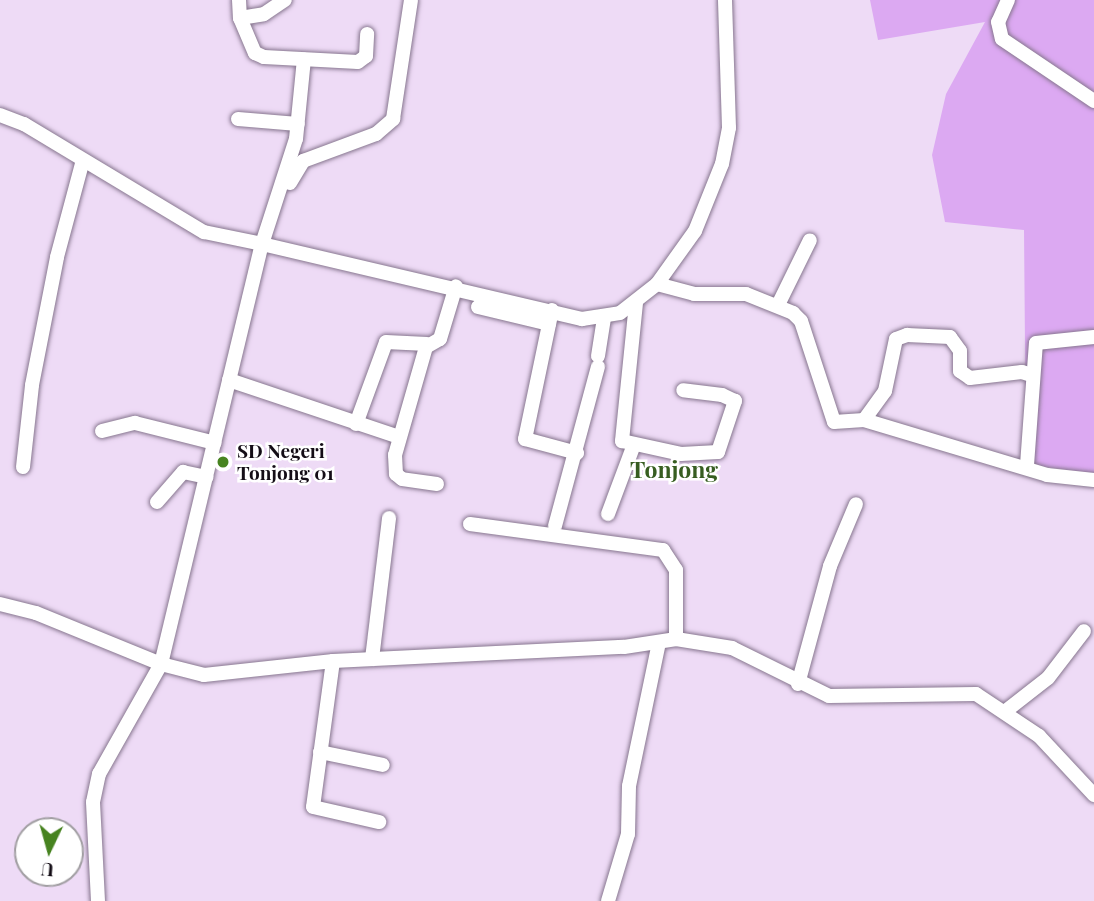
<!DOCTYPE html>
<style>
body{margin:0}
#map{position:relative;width:1094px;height:901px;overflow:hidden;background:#eedbf6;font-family:"Playfair Display",serif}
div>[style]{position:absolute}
.green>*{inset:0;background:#dca9f2}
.roads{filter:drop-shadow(0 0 2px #87768f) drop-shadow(0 0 2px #87768f)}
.minor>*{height:14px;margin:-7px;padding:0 7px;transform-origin:7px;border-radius:7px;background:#fff}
.dots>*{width:19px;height:19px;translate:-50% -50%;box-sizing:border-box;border:4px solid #fff;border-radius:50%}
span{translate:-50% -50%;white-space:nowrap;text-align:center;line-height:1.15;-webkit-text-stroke:5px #fff;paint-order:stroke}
.poi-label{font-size:19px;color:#140d16;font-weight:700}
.left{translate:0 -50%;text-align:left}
.quarter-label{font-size:23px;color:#375d21;font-weight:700}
.north{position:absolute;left:14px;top:817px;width:70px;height:70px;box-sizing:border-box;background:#fff;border:2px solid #a19ea2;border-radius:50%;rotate:185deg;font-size:19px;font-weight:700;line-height:28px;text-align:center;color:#140d16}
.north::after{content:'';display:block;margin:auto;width:24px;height:32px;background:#478320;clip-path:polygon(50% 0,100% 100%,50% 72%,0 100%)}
</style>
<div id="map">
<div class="green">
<i style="clip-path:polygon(870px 0,1094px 0,1094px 474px,1026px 464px,1024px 230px,945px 222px,932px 155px,946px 94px,985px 22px,878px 40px)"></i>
</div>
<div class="roads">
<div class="minor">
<i style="left:239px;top:0;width:18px;rotate:87deg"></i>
<i style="left:240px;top:18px;width:38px;rotate:67deg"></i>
<i style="left:255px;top:53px;width:10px;rotate:24deg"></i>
<i style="left:264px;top:57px;width:94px;rotate:3deg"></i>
<i style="left:358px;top:62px;width:10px;rotate:-37deg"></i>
<i style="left:366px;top:56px;width:22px;rotate:-87deg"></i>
<i style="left:1008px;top:0;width:24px;rotate:114deg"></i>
<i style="left:998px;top:22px;width:17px;rotate:77deg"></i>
<i style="left:1002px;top:39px;width:111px;rotate:34deg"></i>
<i style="left:240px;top:18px;width:24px;rotate:-9deg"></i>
<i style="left:264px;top:14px;width:25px;rotate:-34deg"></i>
<i style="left:0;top:115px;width:26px;rotate:21deg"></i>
<i style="left:24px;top:124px;width:210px;rotate:31deg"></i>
<i style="left:204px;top:232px;width:59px;rotate:11.7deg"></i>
<i style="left:262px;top:244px;width:110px;rotate:-72.1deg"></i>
<i style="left:296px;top:139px;width:80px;rotate:-84.3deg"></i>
<i style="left:238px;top:119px;width:60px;rotate:4.8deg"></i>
<i style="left:290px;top:183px;width:26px;rotate:-59deg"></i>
<i style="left:303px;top:161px;width:78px;rotate:-20.3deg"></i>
<i style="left:376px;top:134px;width:23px;rotate:-41deg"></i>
<i style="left:393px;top:119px;width:120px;rotate:-81.4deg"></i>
<i style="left:657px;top:284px;width:38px;rotate:15deg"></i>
<i style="left:694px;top:294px;width:52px"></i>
<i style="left:746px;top:294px;width:51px;rotate:22deg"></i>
<i style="left:793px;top:313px;width:11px;rotate:45deg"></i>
<i style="left:801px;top:321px;width:106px;rotate:71.9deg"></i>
<i style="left:834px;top:422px;width:30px;rotate:-4deg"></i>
<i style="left:864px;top:420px;width:191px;rotate:16.7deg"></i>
<i style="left:1047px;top:475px;width:47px;rotate:6.1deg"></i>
<i style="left:636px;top:303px;width:139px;rotate:95.8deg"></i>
<i style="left:622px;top:441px;width:60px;rotate:12.4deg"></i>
<i style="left:681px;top:454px;width:37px;rotate:-3deg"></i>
<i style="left:718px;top:452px;width:54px;rotate:-71.6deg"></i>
<i style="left:735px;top:401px;width:14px;rotate:-155deg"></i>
<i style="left:722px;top:395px;width:39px;rotate:-173deg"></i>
<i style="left:778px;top:305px;width:72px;rotate:-63.8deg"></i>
<i style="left:478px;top:307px;width:73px;rotate:13.5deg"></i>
<i style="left:552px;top:310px;width:132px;rotate:101.8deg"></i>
<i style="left:525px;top:439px;width:54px;rotate:15.1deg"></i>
<i style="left:598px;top:356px;width:37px;rotate:-81deg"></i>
<i style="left:229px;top:380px;width:179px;rotate:18.5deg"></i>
<i style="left:864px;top:420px;width:36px;rotate:-54deg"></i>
<i style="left:885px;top:391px;width:53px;rotate:-78.1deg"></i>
<i style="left:896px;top:339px;width:12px;rotate:-20deg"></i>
<i style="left:907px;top:335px;width:43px;rotate:2.7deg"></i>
<i style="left:950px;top:337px;width:17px;rotate:54deg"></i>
<i style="left:960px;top:351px;width:20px;rotate:90deg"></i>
<i style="left:960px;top:371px;width:12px;rotate:35deg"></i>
<i style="left:970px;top:378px;width:52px;rotate:-6.6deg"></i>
<i style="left:1022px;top:372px;width:9px;rotate:18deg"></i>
<i style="left:356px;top:424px;width:87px;rotate:-69.9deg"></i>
<i style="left:386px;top:342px;width:41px;rotate:2.8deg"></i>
<i style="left:102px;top:431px;width:34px;rotate:-14deg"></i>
<i style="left:135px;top:423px;width:82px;rotate:14deg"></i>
<i style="left:1027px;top:465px;width:122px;rotate:-85.8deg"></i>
<i style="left:1036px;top:343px;width:58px;rotate:-5.9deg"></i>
<i style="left:23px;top:467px;width:82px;rotate:-83.7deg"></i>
<i style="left:32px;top:385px;width:130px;rotate:-78.9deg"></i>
<i style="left:57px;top:257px;width:100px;rotate:-75deg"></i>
<i style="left:437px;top:484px;width:35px;rotate:-172deg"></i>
<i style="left:402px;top:479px;width:8px;rotate:-140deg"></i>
<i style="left:396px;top:474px;width:19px;rotate:-93deg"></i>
<i style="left:395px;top:455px;width:112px;rotate:-74deg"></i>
<i style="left:426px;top:347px;width:16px;rotate:-30deg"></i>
<i style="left:440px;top:339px;width:55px;rotate:-73.2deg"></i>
<i style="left:157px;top:502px;width:40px;rotate:-49deg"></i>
<i style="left:183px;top:472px;width:24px;rotate:12deg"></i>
<i style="left:608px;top:514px;width:72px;rotate:-69.5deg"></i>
<i style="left:470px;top:524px;width:195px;rotate:7.7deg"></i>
<i style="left:663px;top:550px;width:24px;rotate:57deg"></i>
<i style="left:676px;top:570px;width:69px;rotate:90deg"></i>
<i style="left:555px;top:526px;width:165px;rotate:-74.9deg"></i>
<i style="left:0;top:604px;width:37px;rotate:14deg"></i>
<i style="left:36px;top:613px;width:135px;rotate:22.2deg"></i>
<i style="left:161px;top:664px;width:44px;rotate:14.3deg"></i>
<i style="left:204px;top:675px;width:130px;rotate:-6.2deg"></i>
<i style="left:333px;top:661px;width:291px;rotate:-2.8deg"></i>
<i style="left:624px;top:647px;width:53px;rotate:-8.7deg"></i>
<i style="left:676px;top:639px;width:57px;rotate:9.1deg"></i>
<i style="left:732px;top:648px;width:108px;rotate:26.3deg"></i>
<i style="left:829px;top:696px;width:147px;rotate:-0.8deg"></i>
<i style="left:976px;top:694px;width:76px;rotate:33.7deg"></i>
<i style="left:1039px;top:736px;width:81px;rotate:47deg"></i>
<i style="left:372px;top:659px;width:142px;rotate:-83.1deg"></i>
<i style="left:333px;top:661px;width:147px;rotate:97.8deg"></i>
<i style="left:313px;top:807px;width:68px;rotate:12.8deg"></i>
<i style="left:798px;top:684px;width:122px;rotate:-74.8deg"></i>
<i style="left:830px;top:566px;width:67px;rotate:-67.2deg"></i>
<i style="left:1007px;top:710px;width:52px;rotate:-38deg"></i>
<i style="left:1048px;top:678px;width:59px;rotate:-52.5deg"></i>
<i style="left:320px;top:752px;width:64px;rotate:11.7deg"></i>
<i style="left:98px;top:901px;width:99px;rotate:-92.9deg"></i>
<i style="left:93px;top:802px;width:29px;rotate:-78deg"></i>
<i style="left:99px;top:774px;width:126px;rotate:-60.6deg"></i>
<i style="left:161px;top:664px;width:432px;rotate:-76.5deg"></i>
<i style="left:262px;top:244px;width:329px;rotate:13.2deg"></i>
<i style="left:582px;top:319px;width:38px;rotate:-9deg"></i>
<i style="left:620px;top:313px;width:47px;rotate:-38.1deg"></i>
<i style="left:657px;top:284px;width:65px;rotate:-54.4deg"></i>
<i style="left:695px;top:231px;width:72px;rotate:-68.1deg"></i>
<i style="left:722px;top:164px;width:37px;rotate:-79deg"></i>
<i style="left:729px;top:128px;width:128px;rotate:-91.8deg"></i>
<i style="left:608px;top:901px;width:70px;rotate:-73.4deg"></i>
<i style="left:628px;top:834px;width:48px;rotate:-88.8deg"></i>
<i style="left:629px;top:786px;width:147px;rotate:-78.2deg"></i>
</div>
</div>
<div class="dots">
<i style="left:223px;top:462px;background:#478320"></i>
</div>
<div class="poi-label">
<span class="left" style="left:237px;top:462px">SD Negeri<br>Tonjong 01</span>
</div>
<div class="quarter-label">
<span style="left:674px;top:469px">Tonjong</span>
</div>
<div class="north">U</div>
</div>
